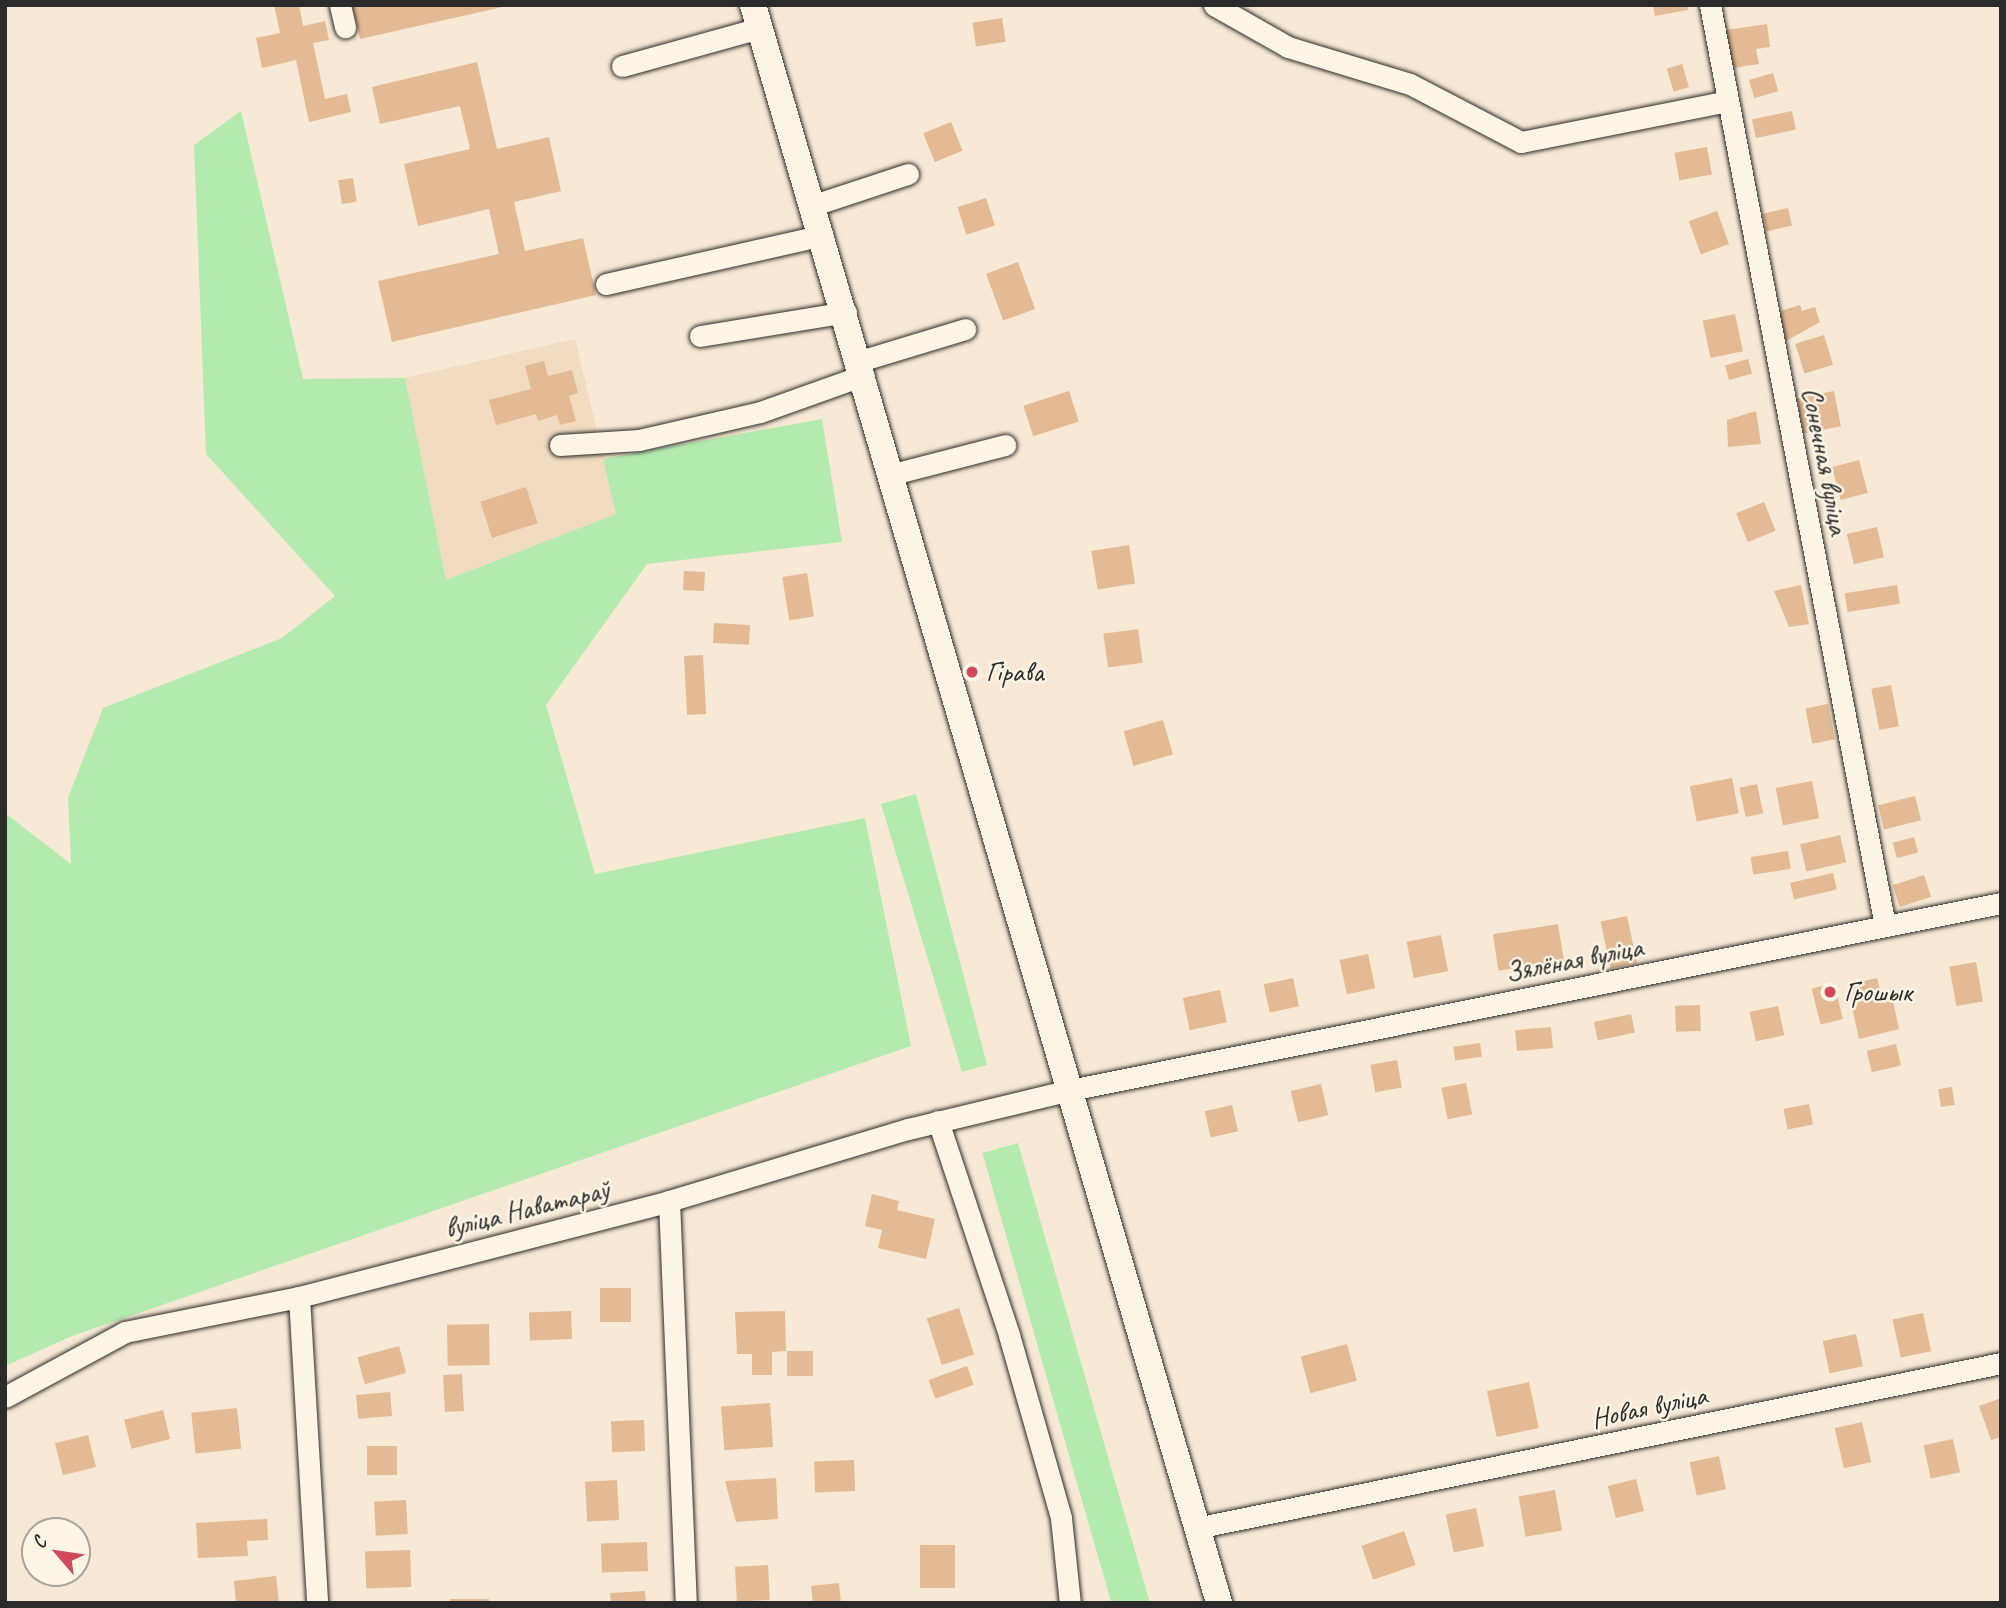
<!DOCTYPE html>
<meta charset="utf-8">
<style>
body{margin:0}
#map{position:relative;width:2006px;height:1608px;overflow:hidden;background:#f7e9d5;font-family:Caveat,sans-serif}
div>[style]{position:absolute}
.built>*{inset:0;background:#f1dbc1}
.green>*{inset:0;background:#b3ebae;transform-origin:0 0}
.building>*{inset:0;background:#e3ba93;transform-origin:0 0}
.roads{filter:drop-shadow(0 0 2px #2b2b2b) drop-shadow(0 0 2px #2b2b2b)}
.minor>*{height:21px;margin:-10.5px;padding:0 10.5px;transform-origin:10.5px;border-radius:10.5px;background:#fcf5e5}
.major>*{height:26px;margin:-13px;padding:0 13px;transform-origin:13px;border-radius:13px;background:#fcf5e5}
.dots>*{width:19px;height:19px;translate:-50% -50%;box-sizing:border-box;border:4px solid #fcf5e5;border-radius:50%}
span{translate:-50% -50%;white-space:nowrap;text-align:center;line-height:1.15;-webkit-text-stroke:5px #fcf5e5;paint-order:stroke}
.street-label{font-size:28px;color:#2b2b2b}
.poi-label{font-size:28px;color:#2b2b2b}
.left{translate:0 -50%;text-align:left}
.frame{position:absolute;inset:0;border:7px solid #2b2b2b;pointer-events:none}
.north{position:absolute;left:21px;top:1517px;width:70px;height:70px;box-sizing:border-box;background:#fcf5e5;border:2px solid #a8a49b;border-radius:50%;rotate:299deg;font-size:19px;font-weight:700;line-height:28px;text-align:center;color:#2b2b2b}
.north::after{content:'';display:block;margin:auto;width:24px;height:32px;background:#d1495b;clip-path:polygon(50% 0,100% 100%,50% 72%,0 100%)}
</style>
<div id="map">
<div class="built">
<i style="clip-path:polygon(575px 339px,617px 514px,446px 580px,405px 378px)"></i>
</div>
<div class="green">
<i style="clip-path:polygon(241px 111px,303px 379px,405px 378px,446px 580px,616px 514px,603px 459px,822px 419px,842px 542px,647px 564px,546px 705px,595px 874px,865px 818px,911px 1046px,72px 1336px,5px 1366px,5px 813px,71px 864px,68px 798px,103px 708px,282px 638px,335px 596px,206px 454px,194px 145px)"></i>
<i style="clip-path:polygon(916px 794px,987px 1065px,962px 1072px,881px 804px)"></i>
<i style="left:1018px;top:1143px;width:478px;height:37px;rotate:74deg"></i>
</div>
<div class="building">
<i style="clip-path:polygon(274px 5px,299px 5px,303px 26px,325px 21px,329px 40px,313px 43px,325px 99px,347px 94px,351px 112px,309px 122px,296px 60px,262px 68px,256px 38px,280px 33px)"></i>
<i style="clip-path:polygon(352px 5px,506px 5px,507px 6px,360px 39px)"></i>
<i style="clip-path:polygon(1653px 5px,1687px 5px,1688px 10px,1655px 16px)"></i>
<i style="left:1002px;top:18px;width:24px;height:30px;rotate:81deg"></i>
<i style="clip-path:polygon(1767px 24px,1770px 47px,1756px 49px,1759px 64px,1732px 68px,1726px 30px)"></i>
<i style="clip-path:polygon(477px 62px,497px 149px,549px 137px,561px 191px,514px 202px,525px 251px,583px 238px,596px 295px,392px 342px,378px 281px,499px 254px,489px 209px,418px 226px,404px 164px,470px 149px,460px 106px,380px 124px,372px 87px)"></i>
<i style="left:1682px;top:64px;width:24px;height:16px;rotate:73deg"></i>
<i style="left:1773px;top:73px;width:19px;height:25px;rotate:74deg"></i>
<i style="left:1792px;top:111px;width:19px;height:41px;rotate:78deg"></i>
<i style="left:951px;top:122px;width:31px;height:30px;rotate:68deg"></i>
<i style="left:1707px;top:147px;width:28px;height:33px;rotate:80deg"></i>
<i style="left:353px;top:178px;width:24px;height:15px;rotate:81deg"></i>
<i style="left:986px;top:198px;width:29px;height:30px;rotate:72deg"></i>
<i style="left:1788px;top:208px;width:18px;height:26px;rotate:77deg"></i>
<i style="left:1717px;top:211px;width:35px;height:30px;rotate:70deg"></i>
<i style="left:1018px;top:262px;width:50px;height:34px;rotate:70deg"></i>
<i style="clip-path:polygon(1800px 305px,1802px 311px,1815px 307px,1820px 322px,1786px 341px,1777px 312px)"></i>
<i style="left:1735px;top:314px;width:38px;height:33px;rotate:78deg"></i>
<i style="left:1824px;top:335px;width:31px;height:30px;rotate:73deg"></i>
<i style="left:1748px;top:359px;width:15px;height:24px;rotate:74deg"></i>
<i style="clip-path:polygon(544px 361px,548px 376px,572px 370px,578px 393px,569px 396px,576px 421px,560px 425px,557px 415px,538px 421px,536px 414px,496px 425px,489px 400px,531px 389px,525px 366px)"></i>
<i style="left:1069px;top:391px;width:32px;height:48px;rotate:72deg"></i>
<i style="left:1834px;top:391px;width:36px;height:38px;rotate:79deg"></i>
<i style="clip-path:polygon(1756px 411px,1761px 444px,1728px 447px,1727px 420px)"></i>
<i style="left:1859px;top:460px;width:34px;height:28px;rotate:75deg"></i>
<i style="left:526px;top:487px;width:38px;height:48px;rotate:72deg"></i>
<i style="left:1764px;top:502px;width:31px;height:30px;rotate:68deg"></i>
<i style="left:1877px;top:527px;width:31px;height:31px;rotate:77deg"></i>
<i style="left:1129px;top:545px;width:39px;height:38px;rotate:81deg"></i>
<i style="left:684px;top:571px;width:21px;height:19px;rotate:3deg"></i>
<i style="left:807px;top:573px;width:44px;height:25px;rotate:81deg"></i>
<i style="clip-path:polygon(1801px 585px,1809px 624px,1789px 627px,1774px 591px)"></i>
<i style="left:1897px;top:585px;width:19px;height:53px;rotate:81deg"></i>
<i style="left:714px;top:623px;width:36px;height:20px;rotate:3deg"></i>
<i style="left:1138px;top:629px;width:34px;height:35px;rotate:82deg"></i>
<i style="left:703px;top:655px;width:59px;height:19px;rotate:87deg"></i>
<i style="left:1891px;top:685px;width:42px;height:20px;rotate:79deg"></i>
<i style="left:1828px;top:704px;width:36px;height:23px;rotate:79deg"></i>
<i style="left:1163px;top:720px;width:36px;height:41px;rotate:74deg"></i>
<i style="left:1732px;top:778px;width:36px;height:43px;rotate:79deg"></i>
<i style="left:1812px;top:781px;width:38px;height:37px;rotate:79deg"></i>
<i style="left:1757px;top:784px;width:30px;height:18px;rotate:78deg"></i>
<i style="left:1915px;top:796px;width:25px;height:38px;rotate:76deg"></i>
<i style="left:1840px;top:835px;width:28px;height:41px;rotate:77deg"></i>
<i style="left:1914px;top:837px;width:16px;height:22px;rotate:75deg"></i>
<i style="left:1788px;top:851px;width:18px;height:38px;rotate:81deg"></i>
<i style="left:1833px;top:873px;width:17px;height:44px;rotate:77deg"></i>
<i style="left:1924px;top:875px;width:23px;height:33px;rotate:72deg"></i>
<i style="left:1627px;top:916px;width:48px;height:27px;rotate:78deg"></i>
<i style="left:1558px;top:924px;width:37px;height:66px;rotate:81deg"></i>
<i style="left:1441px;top:935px;width:37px;height:35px;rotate:79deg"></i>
<i style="left:1368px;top:954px;width:35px;height:29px;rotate:78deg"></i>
<i style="left:1976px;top:962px;width:40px;height:27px;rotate:80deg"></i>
<i style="left:1293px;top:978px;width:29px;height:30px;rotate:78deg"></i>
<i style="clip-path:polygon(1877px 978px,1882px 998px,1892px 996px,1899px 1029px,1859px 1039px,1847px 985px)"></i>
<i style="left:1834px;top:983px;width:37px;height:23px;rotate:76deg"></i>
<i style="left:1220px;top:990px;width:33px;height:38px;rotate:78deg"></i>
<i style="left:1700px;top:1005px;width:26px;height:25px;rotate:88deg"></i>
<i style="left:1778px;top:1006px;width:30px;height:29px;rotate:78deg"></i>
<i style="left:1631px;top:1014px;width:19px;height:38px;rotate:78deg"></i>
<i style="left:1551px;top:1027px;width:21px;height:36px;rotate:85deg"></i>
<i style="left:1480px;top:1043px;width:14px;height:27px;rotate:82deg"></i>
<i style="left:1896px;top:1044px;width:22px;height:30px;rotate:77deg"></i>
<i style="left:1397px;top:1060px;width:28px;height:27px;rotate:80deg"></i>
<i style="left:1466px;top:1083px;width:32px;height:25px;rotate:79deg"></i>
<i style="left:1321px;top:1084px;width:32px;height:31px;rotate:77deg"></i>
<i style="left:1952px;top:1087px;width:18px;height:14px;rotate:81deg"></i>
<i style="left:1809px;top:1104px;width:21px;height:26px;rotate:79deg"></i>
<i style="left:1232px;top:1105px;width:27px;height:28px;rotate:77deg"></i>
<i style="clip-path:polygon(872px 1194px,899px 1201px,897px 1210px,935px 1219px,926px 1259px,878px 1248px,882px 1230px,865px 1226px)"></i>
<i style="left:600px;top:1288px;width:31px;height:34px"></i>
<i style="left:959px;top:1308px;width:49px;height:34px;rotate:72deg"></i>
<i style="left:571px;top:1311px;width:28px;height:42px;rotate:88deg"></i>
<i style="clip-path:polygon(785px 1311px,786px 1351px,772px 1352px,772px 1375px,752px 1375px,752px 1354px,737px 1354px,735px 1312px)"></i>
<i style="left:1923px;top:1313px;width:39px;height:31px;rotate:78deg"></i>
<i style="left:489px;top:1324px;width:41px;height:42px;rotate:89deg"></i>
<i style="left:1856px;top:1334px;width:33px;height:34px;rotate:78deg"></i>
<i style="left:1347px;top:1344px;width:38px;height:48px;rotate:75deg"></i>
<i style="left:399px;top:1346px;width:28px;height:43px;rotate:75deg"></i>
<i style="left:787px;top:1351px;width:26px;height:25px"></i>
<i style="left:967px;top:1366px;width:20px;height:41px;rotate:70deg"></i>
<i style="left:462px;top:1374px;width:37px;height:19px;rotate:87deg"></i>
<i style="left:1529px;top:1382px;width:47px;height:43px;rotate:78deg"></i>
<i style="left:390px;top:1392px;width:24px;height:34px;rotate:85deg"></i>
<i style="clip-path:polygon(2001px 1398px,2001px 1437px,1991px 1440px,1979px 1406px)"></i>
<i style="left:770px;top:1403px;width:44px;height:49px;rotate:86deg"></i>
<i style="left:237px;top:1408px;width:41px;height:46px;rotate:84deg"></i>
<i style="left:163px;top:1410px;width:30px;height:40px;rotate:76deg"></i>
<i style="left:644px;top:1420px;width:31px;height:33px;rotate:88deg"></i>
<i style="left:1862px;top:1422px;width:41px;height:28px;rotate:77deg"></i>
<i style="left:88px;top:1435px;width:33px;height:34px;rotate:76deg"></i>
<i style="left:1953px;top:1439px;width:34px;height:30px;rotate:78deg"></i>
<i style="left:367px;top:1446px;width:30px;height:29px"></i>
<i style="left:1719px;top:1456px;width:34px;height:30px;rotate:78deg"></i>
<i style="left:854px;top:1460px;width:31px;height:40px;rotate:88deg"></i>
<i style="clip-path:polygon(776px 1478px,778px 1519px,736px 1522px,725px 1481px)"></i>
<i style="left:1636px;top:1479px;width:33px;height:29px;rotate:76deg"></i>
<i style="left:617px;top:1480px;width:40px;height:32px;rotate:87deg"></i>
<i style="left:1555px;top:1490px;width:41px;height:37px;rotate:80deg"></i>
<i style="left:406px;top:1500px;width:34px;height:32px;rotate:87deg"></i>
<i style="left:1476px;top:1508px;width:39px;height:31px;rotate:78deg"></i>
<i style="clip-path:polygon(267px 1519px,268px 1540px,247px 1541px,248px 1556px,198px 1558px,196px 1523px)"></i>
<i style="left:1404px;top:1531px;width:36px;height:45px;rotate:71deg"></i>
<i style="left:647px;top:1542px;width:29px;height:46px;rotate:88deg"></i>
<i style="left:920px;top:1545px;width:35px;height:43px"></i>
<i style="left:410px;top:1550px;width:37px;height:45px;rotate:88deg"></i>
<i style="left:768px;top:1565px;width:35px;height:33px;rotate:87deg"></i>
<i style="clip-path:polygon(276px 1576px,279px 1603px,236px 1603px,234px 1581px)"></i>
<i style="clip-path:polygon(839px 1583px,841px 1603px,813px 1603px,811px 1586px)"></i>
<i style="clip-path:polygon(645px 1591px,646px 1603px,611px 1603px,610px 1593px)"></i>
<i style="left:450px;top:1599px;width:39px;height:4px"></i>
</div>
<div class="roads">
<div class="minor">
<i style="left:340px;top:5px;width:23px;rotate:77deg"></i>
<i style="left:1214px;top:5px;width:85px;rotate:29.6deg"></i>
<i style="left:1288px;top:47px;width:127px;rotate:16.9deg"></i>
<i style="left:1410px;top:84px;width:125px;rotate:27.6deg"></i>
<i style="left:1521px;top:142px;width:211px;rotate:-11.2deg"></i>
<i style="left:1710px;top:5px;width:937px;rotate:79.24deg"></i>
<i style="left:622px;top:66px;width:143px;rotate:-15.4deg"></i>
<i style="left:814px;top:205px;width:99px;rotate:-18.3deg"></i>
<i style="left:606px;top:284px;width:222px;rotate:-12.7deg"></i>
<i style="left:700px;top:336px;width:148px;rotate:-9.3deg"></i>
<i style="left:860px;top:361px;width:110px;rotate:-16.9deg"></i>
<i style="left:560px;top:445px;width:79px;rotate:-3.6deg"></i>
<i style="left:639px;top:440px;width:124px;rotate:-13deg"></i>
<i style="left:760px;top:412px;width:110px;rotate:-19.6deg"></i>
<i style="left:893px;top:474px;width:116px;rotate:-14.5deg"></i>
<i style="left:938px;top:1121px;width:225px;rotate:71.6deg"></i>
<i style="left:1009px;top:1335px;width:190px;rotate:74.1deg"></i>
<i style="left:1061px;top:1518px;width:85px;rotate:84deg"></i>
<i style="left:669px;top:1201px;width:402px;rotate:87.6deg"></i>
<i style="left:299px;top:1297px;width:307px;rotate:86.6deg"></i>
<i style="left:5px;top:1397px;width:136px;rotate:-28.4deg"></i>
<i style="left:125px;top:1332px;width:177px;rotate:-11.4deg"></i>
<i style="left:299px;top:1297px;width:382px;rotate:-14.5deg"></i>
<i style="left:669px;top:1201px;width:250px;rotate:-16.8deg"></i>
<i style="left:908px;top:1129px;width:167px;rotate:-13.5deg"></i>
<i style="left:1070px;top:1090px;width:950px;rotate:-11.36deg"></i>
<i style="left:1196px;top:1528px;width:822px;rotate:-11.58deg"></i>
</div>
<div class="major">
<i style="left:753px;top:5px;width:1665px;rotate:73.74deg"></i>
</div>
</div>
<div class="dots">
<i style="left:972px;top:672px;background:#d1495b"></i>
<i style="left:1830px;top:992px;background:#d1495b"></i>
</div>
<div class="street-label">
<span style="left:1825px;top:461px;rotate:79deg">Сонечная вуліца</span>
<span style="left:1574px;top:960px;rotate:-11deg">Зялёная вуліца</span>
<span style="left:527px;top:1209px;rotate:-14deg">вуліца Наватараў</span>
<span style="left:1649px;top:1407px;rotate:-12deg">Новая вуліца</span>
</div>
<div class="poi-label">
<span class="left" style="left:986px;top:672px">Гірава</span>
<span class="left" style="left:1844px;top:992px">Грошык</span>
</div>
<div class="frame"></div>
<div class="north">С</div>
</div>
